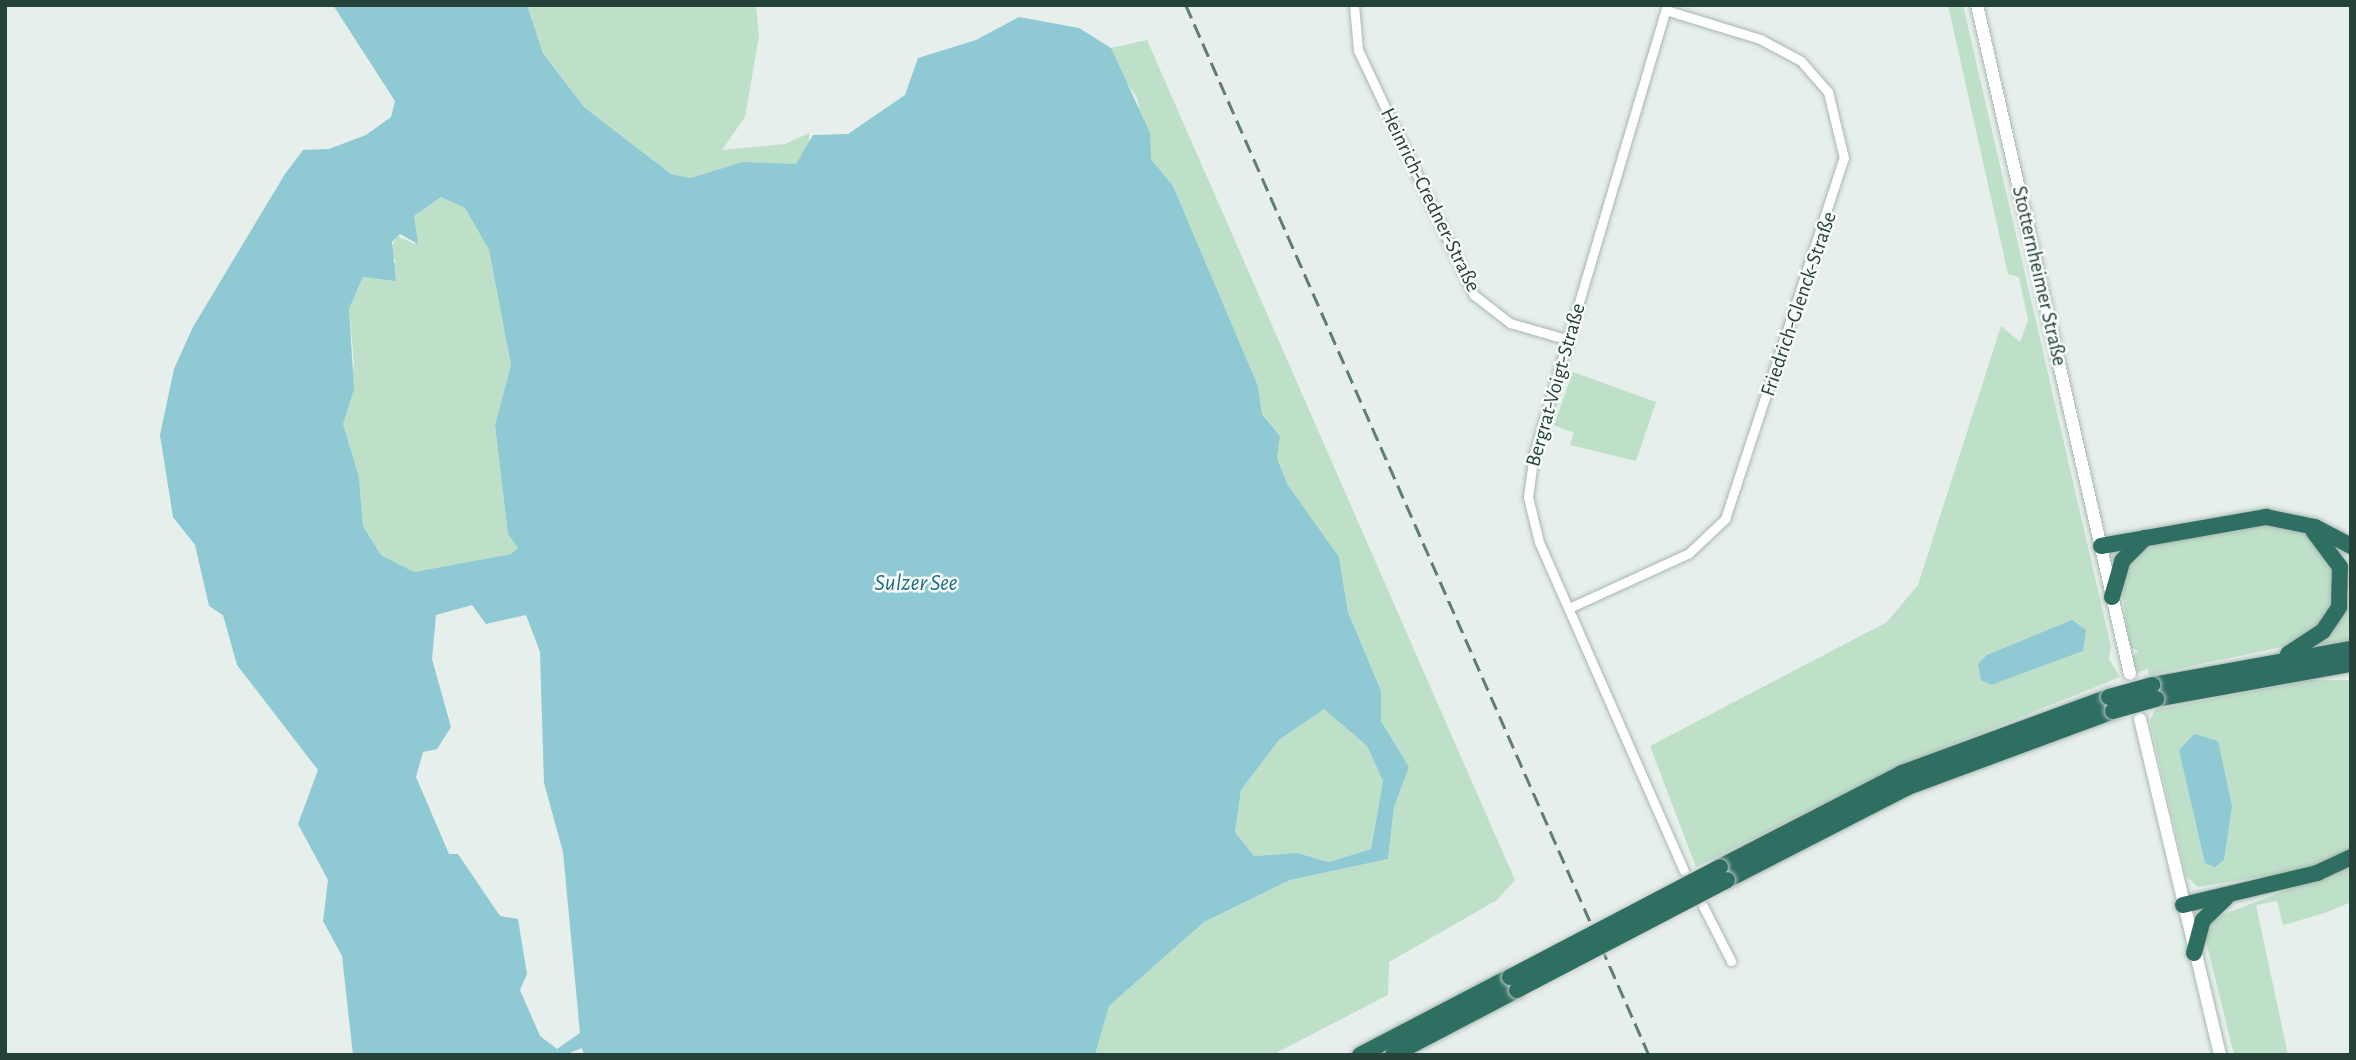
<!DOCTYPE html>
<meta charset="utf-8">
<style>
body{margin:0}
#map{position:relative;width:2356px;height:1060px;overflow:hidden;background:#e6efeb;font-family:"Alegreya Sans",sans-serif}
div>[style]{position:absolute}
.green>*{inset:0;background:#bfe0c8}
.water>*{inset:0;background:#8ec9d4}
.roads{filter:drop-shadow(0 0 2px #a8b8b2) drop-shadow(0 0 2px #a8b8b2)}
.street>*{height:9px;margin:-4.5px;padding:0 4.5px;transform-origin:4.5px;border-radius:4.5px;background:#fff}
.secondary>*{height:12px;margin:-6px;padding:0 6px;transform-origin:6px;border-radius:6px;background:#fff}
.highway>*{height:16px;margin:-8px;padding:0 8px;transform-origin:8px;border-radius:8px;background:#2f6f62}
.rail>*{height:2.5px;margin-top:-1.25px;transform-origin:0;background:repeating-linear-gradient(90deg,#5f7d75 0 14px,transparent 0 21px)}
.bridges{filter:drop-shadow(0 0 2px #c2cac8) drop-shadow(0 0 2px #c2cac8)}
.highway-bridge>*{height:16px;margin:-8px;padding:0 8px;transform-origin:8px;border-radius:8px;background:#2f6f62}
span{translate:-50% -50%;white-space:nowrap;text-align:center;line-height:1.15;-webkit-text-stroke:5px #f7fbf9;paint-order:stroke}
.street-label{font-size:21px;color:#24423a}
.water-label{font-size:23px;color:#1c6f80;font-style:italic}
.frame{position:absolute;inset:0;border:7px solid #24423a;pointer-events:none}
</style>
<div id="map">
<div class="green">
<i style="clip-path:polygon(527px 5px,756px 5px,759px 36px,745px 117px,722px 150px,785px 144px,809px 133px,810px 148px,796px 164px,781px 168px,730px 166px,690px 178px,671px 174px,584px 107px,543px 52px)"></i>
<i style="clip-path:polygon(1948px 5px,1963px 5px,2111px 647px,2109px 659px,2120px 677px,1897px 767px,1696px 867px,1650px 746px,1887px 622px,1918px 585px,2001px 326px,2020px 342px,2028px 320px,2019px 277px,2008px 274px)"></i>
<i style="clip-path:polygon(1147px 40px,1515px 880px,1497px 900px,1389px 962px,1388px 995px,1272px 1055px,1095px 1055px,1109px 1006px,1204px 922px,1290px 880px,1388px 859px,1394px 807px,1409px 767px,1381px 721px,1381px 691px,1348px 612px,1339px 557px,1287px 485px,1277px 458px,1280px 436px,1262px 413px,1258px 386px,1173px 186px,1151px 159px,1137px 98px,1117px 69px,1111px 48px)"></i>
<i style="clip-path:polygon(441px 197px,465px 208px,489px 250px,511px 365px,495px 425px,508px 534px,518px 548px,511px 554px,414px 572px,381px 555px,363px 526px,359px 477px,343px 424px,354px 364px,349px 309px,363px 277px,396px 262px,390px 250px,397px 236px,415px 244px,414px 216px)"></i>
<i style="clip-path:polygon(1573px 372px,1656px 402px,1636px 461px,1570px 445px,1574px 433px,1554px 425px)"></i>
<i style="clip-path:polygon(2279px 524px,2301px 530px,2328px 550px,2338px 597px,2325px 623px,2291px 645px,2149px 675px,2148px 669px,2135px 673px,2132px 657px,2138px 651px,2129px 646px,2121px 580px,2140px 549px,2213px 527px)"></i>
<i style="clip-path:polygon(2351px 592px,2351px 641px,2316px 645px,2346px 604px)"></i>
<i style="clip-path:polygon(2311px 680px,2351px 680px,2351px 849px,2307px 869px,2198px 887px,2186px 876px,2150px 721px,2155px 710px)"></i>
<i style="clip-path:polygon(1324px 709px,1367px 746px,1383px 781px,1371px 849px,1329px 862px,1297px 853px,1254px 856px,1235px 832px,1241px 790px,1279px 740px)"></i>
<i style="clip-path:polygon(2351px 865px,2351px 902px,2328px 912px,2283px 925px,2277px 901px,2256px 905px,2288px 1055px,2234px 1055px,2205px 937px,2209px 920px)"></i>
</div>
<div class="water">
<i style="clip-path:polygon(evenodd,333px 5px,527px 5px,543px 53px,584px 107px,671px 174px,690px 178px,743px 162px,796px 164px,813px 135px,848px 134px,905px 95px,918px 58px,976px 40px,1019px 17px,1079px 28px,1111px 48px,1150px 133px,1151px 159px,1173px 186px,1258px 386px,1262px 414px,1280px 436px,1277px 458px,1287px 484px,1339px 557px,1348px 612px,1381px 691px,1381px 721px,1409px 767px,1394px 807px,1388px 859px,1290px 880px,1204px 922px,1109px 1006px,1095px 1055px,584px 1055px,582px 1048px,564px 1055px,353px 1055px,342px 956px,323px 921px,328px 880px,298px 824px,318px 770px,237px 665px,223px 615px,209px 606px,195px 545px,173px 517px,160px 435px,174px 369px,193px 327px,285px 174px,303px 150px,329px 149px,366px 135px,391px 117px,395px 101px,333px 5px,441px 197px,465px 208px,489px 250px,511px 365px,495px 425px,508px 534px,518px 548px,511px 554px,414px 572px,381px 555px,363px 526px,359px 477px,343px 424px,354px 389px,349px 309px,363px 277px,396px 281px,392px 242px,400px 234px,418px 244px,414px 216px,441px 197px,333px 5px,472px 605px,486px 624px,526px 615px,540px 652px,544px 783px,563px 852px,580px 1033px,557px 1049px,540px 1036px,520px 990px,527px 974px,518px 919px,500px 916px,458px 854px,449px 854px,416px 777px,423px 752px,437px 749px,451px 727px,432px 659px,436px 615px,472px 605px,333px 5px,1324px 709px,1367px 746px,1383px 781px,1371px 849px,1329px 862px,1297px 853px,1254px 856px,1235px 832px,1241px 790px,1279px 740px,1324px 709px)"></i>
<i style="clip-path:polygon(2072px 620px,2086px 630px,2083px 651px,1991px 685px,1981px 680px,1978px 664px,1987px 655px)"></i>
<i style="clip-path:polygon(2194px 734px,2218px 741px,2232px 806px,2224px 860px,2215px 867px,2205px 863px,2179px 750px)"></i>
</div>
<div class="roads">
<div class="street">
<i style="left:1354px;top:5px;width:45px;rotate:84.9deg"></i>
<i style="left:1358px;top:50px;width:271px;rotate:64.7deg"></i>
<i style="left:1474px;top:295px;width:46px;rotate:37.9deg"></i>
<i style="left:1510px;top:323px;width:61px;rotate:16.1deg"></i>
<i style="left:1667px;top:5px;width:467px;rotate:106.5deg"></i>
<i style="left:1534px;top:453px;width:44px;rotate:97.8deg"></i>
<i style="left:1528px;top:497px;width:46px;rotate:76.3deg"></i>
<i style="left:1539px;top:542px;width:359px;rotate:66.2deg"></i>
<i style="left:1569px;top:608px;width:132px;rotate:-24.6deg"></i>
<i style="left:1689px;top:553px;width:50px;rotate:-43.4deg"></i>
<i style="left:1725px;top:519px;width:380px;rotate:-71.8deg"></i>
<i style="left:1844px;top:158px;width:68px;rotate:-103.6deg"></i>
<i style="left:1828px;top:92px;width:41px;rotate:-131.1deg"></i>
<i style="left:1801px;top:61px;width:47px;rotate:-151.8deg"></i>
<i style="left:1760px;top:39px;width:98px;rotate:-162.9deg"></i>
<i style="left:1703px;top:906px;width:62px;rotate:63deg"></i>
</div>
<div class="secondary">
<i style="left:1977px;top:5px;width:686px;rotate:77.12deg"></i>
<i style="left:2140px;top:719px;width:345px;rotate:76.6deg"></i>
</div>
<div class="highway">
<i style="left:2101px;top:546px;width:168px;rotate:-10deg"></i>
<i style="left:2266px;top:517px;width:50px;rotate:11.5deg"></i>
<i style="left:2315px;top:527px;width:41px;rotate:27.8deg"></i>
<i style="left:2112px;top:597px;width:37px;rotate:-74deg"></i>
<i style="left:2122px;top:561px;width:33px;rotate:-45deg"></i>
<i style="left:2288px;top:654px;width:42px;rotate:-33.3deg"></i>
<i style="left:2323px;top:631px;width:29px;rotate:-56deg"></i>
<i style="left:2339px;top:607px;width:40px;rotate:-88.6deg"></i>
<i style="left:2340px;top:567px;width:44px;rotate:-126.6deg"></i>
<i style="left:2152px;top:685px;width:202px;rotate:-10.3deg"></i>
<i style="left:2156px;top:699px;width:198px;rotate:-10.2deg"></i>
<i style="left:1720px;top:867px;width:205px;rotate:-27.3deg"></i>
<i style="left:1902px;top:773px;width:221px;rotate:-20.2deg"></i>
<i style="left:1727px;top:880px;width:203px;rotate:-27.2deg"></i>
<i style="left:1908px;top:787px;width:219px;rotate:-20.3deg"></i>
<i style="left:2183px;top:905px;width:138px;rotate:-13.4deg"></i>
<i style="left:2317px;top:873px;width:38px;rotate:-25deg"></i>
<i style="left:2194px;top:953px;width:34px;rotate:-75deg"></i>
<i style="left:2203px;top:920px;width:32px;rotate:-44deg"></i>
<i style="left:1360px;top:1055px;width:169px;rotate:-27.5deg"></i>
<i style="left:1393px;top:1055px;width:140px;rotate:-27.7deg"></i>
</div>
</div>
<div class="rail">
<i style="left:1186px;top:5px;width:1148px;rotate:66.2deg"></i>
</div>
<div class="bridges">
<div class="highway-bridge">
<i style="left:2109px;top:697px;width:45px;rotate:-15.6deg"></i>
<i style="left:2113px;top:711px;width:45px;rotate:-15.6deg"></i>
<i style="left:1510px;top:977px;width:237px;rotate:-27.6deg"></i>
<i style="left:1517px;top:990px;width:237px;rotate:-27.6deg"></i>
</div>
</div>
<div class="street-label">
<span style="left:1430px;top:200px;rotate:64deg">Heinrich-Credner-Straße</span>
<span style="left:2039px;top:276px;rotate:77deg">Stotternheimer Straße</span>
<span style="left:1799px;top:304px;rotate:-71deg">Friedrich-Glenck-Straße</span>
<span style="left:1556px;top:385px;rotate:-74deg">Bergrat-Voigt-Straße</span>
</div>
<div class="water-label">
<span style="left:916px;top:584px">Sulzer See</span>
</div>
<div class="frame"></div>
</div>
